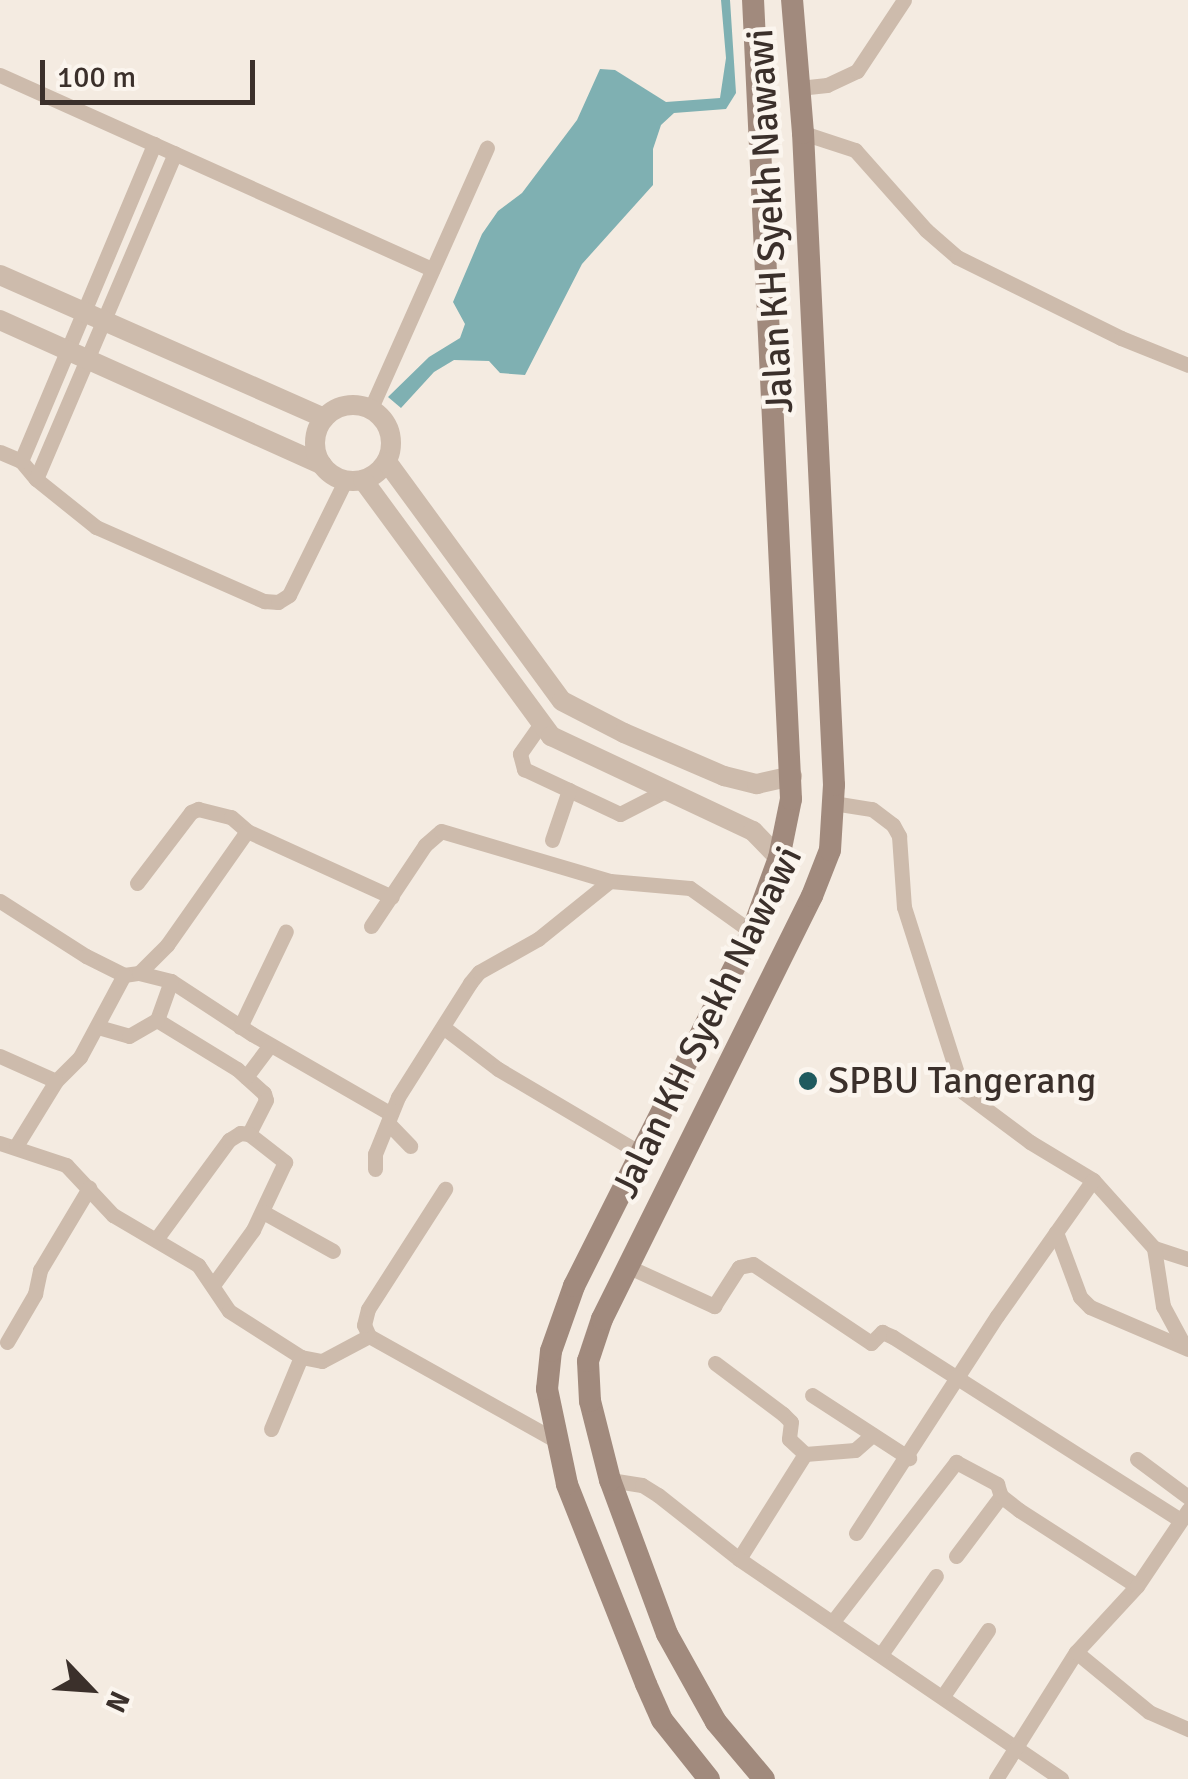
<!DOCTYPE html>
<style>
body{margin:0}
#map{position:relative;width:1188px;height:1779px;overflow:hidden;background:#f4ebe1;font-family:Signika,sans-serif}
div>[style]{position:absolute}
.water>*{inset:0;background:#7fb0b2}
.minor>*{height:15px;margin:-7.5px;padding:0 7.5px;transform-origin:7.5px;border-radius:7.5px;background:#cdbbac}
.tertiary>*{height:20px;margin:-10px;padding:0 10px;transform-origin:10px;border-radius:10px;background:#cdbbac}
.tertiary>.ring{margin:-10px;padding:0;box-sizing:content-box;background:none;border:20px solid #cdbbac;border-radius:50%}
.secondary>*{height:22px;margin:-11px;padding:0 11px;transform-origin:11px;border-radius:11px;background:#a18a7d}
.dots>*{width:28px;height:28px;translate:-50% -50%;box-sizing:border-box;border:5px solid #fbf5ee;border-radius:50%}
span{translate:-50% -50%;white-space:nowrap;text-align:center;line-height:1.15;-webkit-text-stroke:9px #fbf5ee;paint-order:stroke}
.street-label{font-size:38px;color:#3b302b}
.poi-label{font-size:38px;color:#3b302b}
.left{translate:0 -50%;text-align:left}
.north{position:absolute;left:40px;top:1639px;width:100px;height:100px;-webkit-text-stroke:8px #fbf5ee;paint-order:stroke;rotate:115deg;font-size:28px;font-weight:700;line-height:40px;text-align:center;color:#3b302b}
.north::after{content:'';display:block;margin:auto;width:35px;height:45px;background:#3b302b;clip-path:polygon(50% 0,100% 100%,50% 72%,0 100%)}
.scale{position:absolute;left:40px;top:60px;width:215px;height:45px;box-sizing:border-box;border:5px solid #3b302b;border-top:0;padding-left:12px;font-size:30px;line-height:35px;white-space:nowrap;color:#3b302b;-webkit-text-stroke:8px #fbf5ee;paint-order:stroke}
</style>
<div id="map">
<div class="water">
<i style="clip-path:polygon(721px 0,730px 0,736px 93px,726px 109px,674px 113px,661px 125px,653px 149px,653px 185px,582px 264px,525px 375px,500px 373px,489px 361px,454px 360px,434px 372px,401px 408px,388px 397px,429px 357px,460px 338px,465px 324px,453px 302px,482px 234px,498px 211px,522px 193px,577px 120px,600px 69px,615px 70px,666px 102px,720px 98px,726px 58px)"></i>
</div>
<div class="minor">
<i style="left:0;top:75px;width:474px;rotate:24.2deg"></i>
<i style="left:799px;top:88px;width:28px;rotate:-6deg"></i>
<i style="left:827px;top:85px;width:33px;rotate:-25deg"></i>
<i style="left:857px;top:71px;width:85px;rotate:-56.5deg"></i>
<i style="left:803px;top:133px;width:55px;rotate:18.1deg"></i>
<i style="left:855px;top:150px;width:107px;rotate:48.4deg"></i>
<i style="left:926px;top:230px;width:41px;rotate:41.1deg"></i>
<i style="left:957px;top:257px;width:183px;rotate:26.3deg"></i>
<i style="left:1121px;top:338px;width:72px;rotate:21.9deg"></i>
<i style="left:371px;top:408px;width:285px;rotate:-66deg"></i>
<i style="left:0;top:452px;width:23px;rotate:23deg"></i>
<i style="left:21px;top:461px;width:23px;rotate:50deg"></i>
<i style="left:36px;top:479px;width:77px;rotate:38.7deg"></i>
<i style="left:96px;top:527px;width:184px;rotate:23.8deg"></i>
<i style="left:264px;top:601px;width:14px;rotate:4deg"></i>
<i style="left:278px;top:602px;width:13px;rotate:-32deg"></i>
<i style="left:289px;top:595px;width:127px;rotate:-63.8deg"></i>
<i style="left:21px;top:461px;width:344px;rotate:-67.2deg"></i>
<i style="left:36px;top:479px;width:354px;rotate:-66.9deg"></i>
<i style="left:540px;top:725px;width:35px;rotate:125deg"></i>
<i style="left:520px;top:754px;width:16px;rotate:75deg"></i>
<i style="left:524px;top:769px;width:106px;rotate:25.1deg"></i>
<i style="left:620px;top:814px;width:51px;rotate:-27.1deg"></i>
<i style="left:833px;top:803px;width:39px;rotate:9deg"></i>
<i style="left:872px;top:809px;width:26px;rotate:37deg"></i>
<i style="left:893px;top:825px;width:13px;rotate:61deg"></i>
<i style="left:899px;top:836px;width:71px;rotate:86deg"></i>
<i style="left:904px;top:907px;width:194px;rotate:72.3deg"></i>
<i style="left:963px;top:1092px;width:84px;rotate:36.7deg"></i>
<i style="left:1030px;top:1142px;width:74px;rotate:31.1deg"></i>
<i style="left:1093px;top:1180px;width:91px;rotate:48.1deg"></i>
<i style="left:1154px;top:1248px;width:36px;rotate:18deg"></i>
<i style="left:552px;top:840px;width:53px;rotate:-71.2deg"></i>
<i style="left:137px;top:883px;width:89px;rotate:-52.7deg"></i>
<i style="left:191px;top:812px;width:8px;rotate:-23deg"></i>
<i style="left:198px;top:809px;width:34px;rotate:14deg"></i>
<i style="left:231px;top:817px;width:21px;rotate:41deg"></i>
<i style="left:247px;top:831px;width:159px;rotate:24.5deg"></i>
<i style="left:0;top:901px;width:102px;rotate:32.6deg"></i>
<i style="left:86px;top:956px;width:42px;rotate:26.6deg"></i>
<i style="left:124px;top:975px;width:15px;rotate:-8deg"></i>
<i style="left:139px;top:973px;width:33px;rotate:14deg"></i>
<i style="left:171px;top:981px;width:97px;rotate:33.2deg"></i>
<i style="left:252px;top:1034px;width:160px;rotate:29.9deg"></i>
<i style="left:371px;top:926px;width:97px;rotate:-56.3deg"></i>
<i style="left:425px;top:845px;width:21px;rotate:-41deg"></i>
<i style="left:441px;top:831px;width:176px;rotate:16.5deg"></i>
<i style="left:610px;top:881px;width:80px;rotate:5deg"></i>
<i style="left:690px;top:888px;width:76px;rotate:35.4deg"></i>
<i style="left:139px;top:973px;width:40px;rotate:-45deg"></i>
<i style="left:167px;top:945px;width:139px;rotate:-54.9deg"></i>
<i style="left:171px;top:981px;width:41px;rotate:109.7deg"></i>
<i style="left:157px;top:1020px;width:94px;rotate:31.5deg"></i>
<i style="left:237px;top:1069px;width:36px;rotate:42deg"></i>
<i style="left:264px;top:1093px;width:7px;rotate:74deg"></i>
<i style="left:266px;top:1100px;width:38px;rotate:117deg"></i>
<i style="left:249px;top:1134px;width:46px;rotate:37.9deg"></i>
<i style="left:285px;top:1162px;width:75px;rotate:115.2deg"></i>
<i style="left:253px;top:1230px;width:68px;rotate:126deg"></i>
<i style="left:98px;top:1027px;width:32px;rotate:16deg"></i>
<i style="left:129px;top:1036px;width:32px;rotate:-30deg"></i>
<i style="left:240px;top:1027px;width:106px;rotate:-64.4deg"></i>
<i style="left:443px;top:1027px;width:69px;rotate:37.4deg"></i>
<i style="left:498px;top:1069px;width:167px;rotate:30.6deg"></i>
<i style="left:0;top:1056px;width:61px;rotate:24.1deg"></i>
<i style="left:56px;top:1081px;width:34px;rotate:-45deg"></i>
<i style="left:80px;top:1057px;width:93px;rotate:-61.8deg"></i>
<i style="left:246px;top:1077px;width:40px;rotate:-53deg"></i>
<i style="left:388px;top:1123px;width:32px;rotate:46deg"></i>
<i style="left:0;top:1143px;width:70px;rotate:18.4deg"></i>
<i style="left:66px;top:1165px;width:69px;rotate:46.8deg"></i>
<i style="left:113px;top:1215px;width:99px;rotate:30.5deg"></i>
<i style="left:198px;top:1265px;width:55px;rotate:56deg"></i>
<i style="left:229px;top:1311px;width:85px;rotate:32.6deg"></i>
<i style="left:301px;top:1357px;width:21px;rotate:11deg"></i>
<i style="left:322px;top:1361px;width:53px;rotate:-28deg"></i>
<i style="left:369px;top:1336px;width:215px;rotate:29.2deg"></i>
<i style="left:16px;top:1146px;width:76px;rotate:-58.4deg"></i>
<i style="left:375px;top:1169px;width:15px;rotate:-90deg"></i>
<i style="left:375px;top:1154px;width:61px;rotate:-68deg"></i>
<i style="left:398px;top:1097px;width:135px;rotate:-57.7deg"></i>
<i style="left:470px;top:983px;width:14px;rotate:-51deg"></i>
<i style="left:479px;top:972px;width:68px;rotate:-29.2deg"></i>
<i style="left:538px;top:939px;width:92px;rotate:-38.9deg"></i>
<i style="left:263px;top:1212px;width:80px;rotate:29.1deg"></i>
<i style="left:1056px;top:1232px;width:69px;rotate:69.7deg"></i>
<i style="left:1080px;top:1297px;width:14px;rotate:45deg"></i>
<i style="left:1090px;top:1307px;width:107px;rotate:23.2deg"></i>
<i style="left:157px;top:1238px;width:122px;rotate:-53.7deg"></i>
<i style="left:229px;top:1140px;width:13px;rotate:-32deg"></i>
<i style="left:240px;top:1133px;width:9px;rotate:6deg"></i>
<i style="left:1154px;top:1248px;width:59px;rotate:81.2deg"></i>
<i style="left:1163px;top:1306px;width:44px;rotate:61.7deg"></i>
<i style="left:629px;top:1267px;width:94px;rotate:24.6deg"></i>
<i style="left:714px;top:1306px;width:46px;rotate:-57.3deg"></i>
<i style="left:739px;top:1267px;width:14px;rotate:-12deg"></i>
<i style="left:753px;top:1264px;width:142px;rotate:33.8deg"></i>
<i style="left:871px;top:1343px;width:16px;rotate:-45deg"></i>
<i style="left:882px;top:1332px;width:12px;rotate:24deg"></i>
<i style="left:893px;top:1337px;width:340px;rotate:32.5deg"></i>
<i style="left:369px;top:1336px;width:12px;rotate:-114deg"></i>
<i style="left:364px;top:1325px;width:16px;rotate:-76deg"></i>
<i style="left:368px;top:1309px;width:143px;rotate:-57.3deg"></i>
<i style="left:7px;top:1342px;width:56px;rotate:-59.7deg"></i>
<i style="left:35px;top:1294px;width:25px;rotate:-78deg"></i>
<i style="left:40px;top:1270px;width:96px;rotate:-59.1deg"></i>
<i style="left:715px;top:1363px;width:85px;rotate:36.9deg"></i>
<i style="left:783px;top:1414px;width:11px;rotate:45deg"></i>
<i style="left:791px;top:1422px;width:17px;rotate:97deg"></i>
<i style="left:789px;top:1439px;width:22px;rotate:43deg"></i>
<i style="left:805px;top:1454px;width:124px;rotate:122.2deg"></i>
<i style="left:812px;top:1395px;width:116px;rotate:33deg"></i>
<i style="left:271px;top:1429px;width:78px;rotate:-67.4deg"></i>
<i style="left:805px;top:1454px;width:50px;rotate:-4.6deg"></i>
<i style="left:855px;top:1450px;width:23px;rotate:-41deg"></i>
<i style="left:1137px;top:1459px;width:64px;rotate:36.7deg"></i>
<i style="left:610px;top:1480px;width:32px;rotate:9deg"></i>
<i style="left:642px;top:1485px;width:19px;rotate:32deg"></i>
<i style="left:658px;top:1495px;width:103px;rotate:38.3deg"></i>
<i style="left:739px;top:1559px;width:390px;rotate:34.3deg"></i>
<i style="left:856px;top:1533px;width:259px;rotate:-57deg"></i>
<i style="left:997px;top:1316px;width:166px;rotate:-54.8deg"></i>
<i style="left:956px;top:1556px;width:75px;rotate:-53.1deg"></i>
<i style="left:834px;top:1620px;width:200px;rotate:-52.3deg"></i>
<i style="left:956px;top:1462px;width:47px;rotate:28.2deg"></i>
<i style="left:997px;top:1484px;width:13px;rotate:72deg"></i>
<i style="left:1001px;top:1496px;width:23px;rotate:38deg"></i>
<i style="left:1019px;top:1510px;width:140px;rotate:32.8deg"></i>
<i style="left:1076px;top:1652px;width:94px;rotate:39.4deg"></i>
<i style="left:1149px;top:1712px;width:43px;rotate:23.6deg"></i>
<i style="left:882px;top:1653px;width:94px;rotate:-55deg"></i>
<i style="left:943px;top:1696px;width:80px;rotate:-55.7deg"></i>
<i style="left:996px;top:1779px;width:150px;rotate:-57.8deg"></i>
<i style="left:1076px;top:1652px;width:90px;rotate:-47.3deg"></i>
<i style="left:1137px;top:1586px;width:92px;rotate:-56.1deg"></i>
</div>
<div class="tertiary">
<i style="left:0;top:275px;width:354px;rotate:23.8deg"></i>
<i style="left:0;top:320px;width:353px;rotate:24.2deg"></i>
<i class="ring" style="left:315px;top:405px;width:56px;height:56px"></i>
<i style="left:387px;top:462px;width:296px;rotate:53.8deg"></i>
<i style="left:562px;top:701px;width:70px;rotate:27.3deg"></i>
<i style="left:624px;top:733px;width:109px;rotate:23.3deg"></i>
<i style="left:724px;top:776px;width:34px;rotate:14deg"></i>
<i style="left:757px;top:784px;width:36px;rotate:-13deg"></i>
<i style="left:363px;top:480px;width:318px;rotate:53.7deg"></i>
<i style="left:551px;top:736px;width:223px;rotate:25.2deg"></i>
<i style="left:753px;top:831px;width:37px;rotate:46deg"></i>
</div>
<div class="secondary">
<i style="left:709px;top:1779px;width:75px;rotate:-128.5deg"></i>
<i style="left:662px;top:1720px;width:39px;rotate:-114deg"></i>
<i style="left:646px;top:1684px;width:215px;rotate:-111.6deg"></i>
<i style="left:567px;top:1484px;width:97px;rotate:-101.9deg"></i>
<i style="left:547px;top:1389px;width:38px;rotate:-84deg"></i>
<i style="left:551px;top:1351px;width:69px;rotate:-70.5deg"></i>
<i style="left:574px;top:1286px;width:396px;rotate:-63.3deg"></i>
<i style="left:752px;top:932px;width:79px;rotate:-70deg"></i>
<i style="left:779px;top:858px;width:60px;rotate:-78.5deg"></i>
<i style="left:791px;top:799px;width:800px;rotate:-92.72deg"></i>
<i style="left:764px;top:1779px;width:75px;rotate:-130.1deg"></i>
<i style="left:716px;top:1722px;width:101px;rotate:-119.1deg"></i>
<i style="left:667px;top:1634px;width:164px;rotate:-110.3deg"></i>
<i style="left:610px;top:1480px;width:81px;rotate:-104.2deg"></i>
<i style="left:590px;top:1401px;width:40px;rotate:-92.9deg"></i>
<i style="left:588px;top:1361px;width:44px;rotate:-71.6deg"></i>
<i style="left:602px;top:1319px;width:472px;rotate:-63.6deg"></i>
<i style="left:812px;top:896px;width:49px;rotate:-68.6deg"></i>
<i style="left:830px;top:850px;width:65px;rotate:-86.5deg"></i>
<i style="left:834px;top:785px;width:653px;rotate:-92.72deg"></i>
<i style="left:803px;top:133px;width:133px;rotate:-94.7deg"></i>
</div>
<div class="dots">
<i style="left:808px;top:1081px;background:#1f5a5e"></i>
</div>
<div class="street-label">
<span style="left:770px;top:221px;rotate:-93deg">Jalan KH Syekh Nawawi</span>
<span style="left:707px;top:1022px;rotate:-64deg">Jalan KH Syekh Nawawi</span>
</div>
<div class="poi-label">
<span class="left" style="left:828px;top:1081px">SPBU Tangerang</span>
</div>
<div class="north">N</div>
<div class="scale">100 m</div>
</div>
